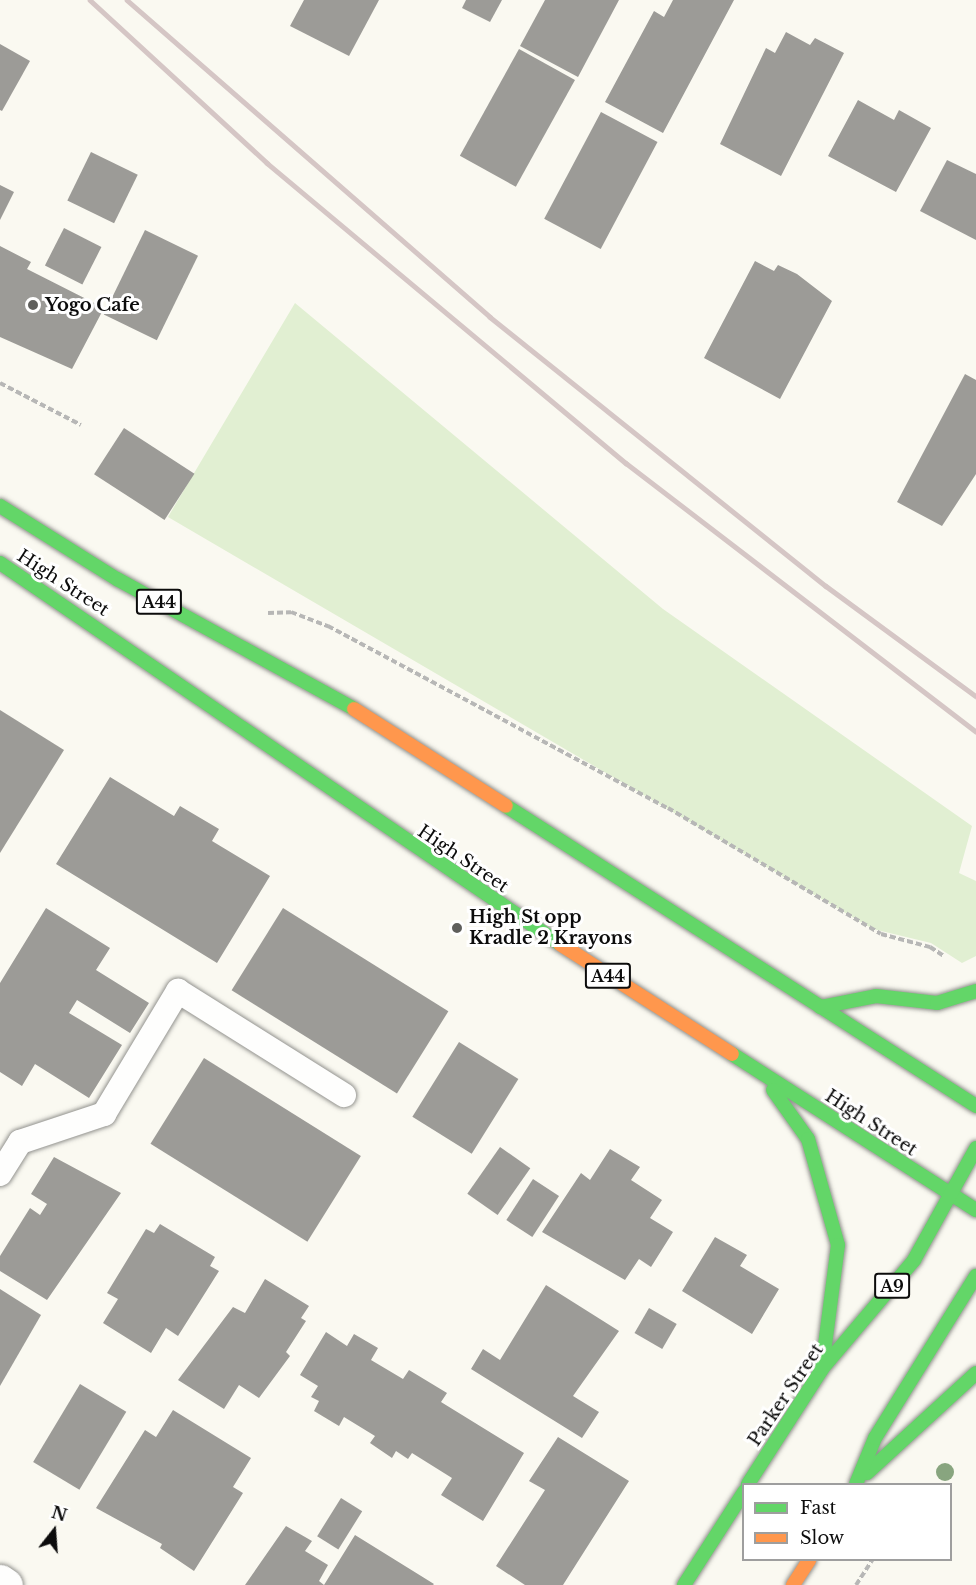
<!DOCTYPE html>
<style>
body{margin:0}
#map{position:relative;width:976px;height:1585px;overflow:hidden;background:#faf9f1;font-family:"Libre Baskerville",serif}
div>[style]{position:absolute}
.green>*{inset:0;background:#e1efd2}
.building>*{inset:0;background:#9c9b97;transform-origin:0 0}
.path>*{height:4px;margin-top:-2px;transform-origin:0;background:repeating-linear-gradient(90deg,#b7b7b6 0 6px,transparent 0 9px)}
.roads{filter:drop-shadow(0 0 2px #93938f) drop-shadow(0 0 2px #93938f)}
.lane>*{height:24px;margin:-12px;padding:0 12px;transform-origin:12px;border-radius:12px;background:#fefefd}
.street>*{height:33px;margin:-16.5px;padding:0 16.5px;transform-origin:16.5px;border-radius:16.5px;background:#fefefd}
.fast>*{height:14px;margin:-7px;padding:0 7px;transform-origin:7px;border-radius:7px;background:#63d668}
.slow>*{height:14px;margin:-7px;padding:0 7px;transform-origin:7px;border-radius:7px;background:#ff974d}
.rail>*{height:4.5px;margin:-2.25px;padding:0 2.25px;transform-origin:2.25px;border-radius:2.25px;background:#d5c6c5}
.trees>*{width:18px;height:18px;margin:-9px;border-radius:50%;background:#88a57f}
.dots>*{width:16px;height:16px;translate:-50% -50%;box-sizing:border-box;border:3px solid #fff;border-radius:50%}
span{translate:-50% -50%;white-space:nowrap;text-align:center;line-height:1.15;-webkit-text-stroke:6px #fff;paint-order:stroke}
.shield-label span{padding:2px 4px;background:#fff;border:2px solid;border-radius:4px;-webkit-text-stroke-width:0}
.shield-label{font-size:16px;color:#0c0c0c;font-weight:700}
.poi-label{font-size:18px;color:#0c0c0c;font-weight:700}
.left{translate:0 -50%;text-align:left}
.street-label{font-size:18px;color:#0c0c0c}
.legend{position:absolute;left:742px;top:1483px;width:210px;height:78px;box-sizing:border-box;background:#fff;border:2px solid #9e9e9e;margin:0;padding:8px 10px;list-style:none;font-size:18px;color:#0c0c0c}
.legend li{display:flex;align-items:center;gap:12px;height:30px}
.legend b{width:30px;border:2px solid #9e9e9e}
.north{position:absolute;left:24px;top:1501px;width:60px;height:60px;-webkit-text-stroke:4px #fff;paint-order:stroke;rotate:17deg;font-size:16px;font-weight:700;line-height:24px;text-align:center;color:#0c0c0c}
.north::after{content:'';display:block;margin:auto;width:21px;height:27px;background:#0c0c0c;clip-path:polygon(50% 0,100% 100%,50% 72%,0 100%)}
</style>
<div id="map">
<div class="green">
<i style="clip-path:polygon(295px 303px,663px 609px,972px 826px,959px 873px,976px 881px,976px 956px,962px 963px,931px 943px,873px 929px,168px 517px)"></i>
</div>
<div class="building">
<i style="clip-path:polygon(304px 0,379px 0,349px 56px,290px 26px)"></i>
<i style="clip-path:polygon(466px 0,502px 0,490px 22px,462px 8px)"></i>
<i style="clip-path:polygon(545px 0,619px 0,578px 77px,520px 46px)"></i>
<i style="clip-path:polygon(673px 0,734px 0,663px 133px,605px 102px,654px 11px,664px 17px)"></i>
<i style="clip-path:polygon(786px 32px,810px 45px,815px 38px,844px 53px,781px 176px,720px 144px,766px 48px,775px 53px)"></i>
<i style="clip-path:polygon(0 44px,30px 61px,2px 111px,0 110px)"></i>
<i style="left:519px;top:49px;width:64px;height:122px;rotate:29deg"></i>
<i style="clip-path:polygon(858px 100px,894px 120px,899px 110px,931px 128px,896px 192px,828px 156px)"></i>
<i style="left:601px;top:112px;width:64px;height:121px;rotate:28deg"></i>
<i style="left:91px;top:152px;width:52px;height:54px;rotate:26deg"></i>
<i style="clip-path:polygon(947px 160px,976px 174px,976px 240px,920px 211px)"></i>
<i style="clip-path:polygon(0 185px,14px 192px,0 220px)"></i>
<i style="left:64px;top:228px;width:42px;height:42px;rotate:27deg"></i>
<i style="left:145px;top:230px;width:59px;height:94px;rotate:26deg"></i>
<i style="clip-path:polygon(0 246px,31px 262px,27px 269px,104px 308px,72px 369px,0 337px)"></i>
<i style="clip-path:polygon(755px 261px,774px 271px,778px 265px,797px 274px,832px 301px,780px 399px,704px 358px)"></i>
<i style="clip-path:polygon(965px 374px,976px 380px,976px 474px,942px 526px,897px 502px)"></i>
<i style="left:124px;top:428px;width:84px;height:55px;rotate:33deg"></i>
<i style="clip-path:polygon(0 710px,64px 750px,0 853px)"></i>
<i style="clip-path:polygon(110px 777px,174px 816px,180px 806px,219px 829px,212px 841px,270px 876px,217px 963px,56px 864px)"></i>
<i style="clip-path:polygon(46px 908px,110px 948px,96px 970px,149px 1003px,130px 1033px,77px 1000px,69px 1013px,122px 1045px,89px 1098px,35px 1064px,22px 1086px,0 1072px,0 983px)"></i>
<i style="left:283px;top:908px;width:195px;height:97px;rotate:32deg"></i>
<i style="left:459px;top:1042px;width:70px;height:88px;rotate:32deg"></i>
<i style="left:204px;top:1058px;width:185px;height:101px;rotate:32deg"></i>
<i style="left:500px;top:1147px;width:37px;height:57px;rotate:35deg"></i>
<i style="clip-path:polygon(610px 1149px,640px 1167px,631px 1180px,662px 1200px,650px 1218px,673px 1232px,651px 1267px,639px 1259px,625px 1280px,542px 1232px,581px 1173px,590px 1180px)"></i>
<i style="clip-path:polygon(54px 1157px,121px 1193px,47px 1300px,0 1271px,0 1256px,30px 1208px,40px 1215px,47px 1204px,31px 1194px)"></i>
<i style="left:533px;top:1179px;width:31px;height:49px;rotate:33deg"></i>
<i style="clip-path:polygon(160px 1224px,215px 1257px,210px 1266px,219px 1271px,178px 1336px,166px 1328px,151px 1353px,103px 1323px,118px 1299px,107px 1293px,146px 1229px,154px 1233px)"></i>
<i style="clip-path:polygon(715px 1237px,747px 1255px,740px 1266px,779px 1289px,752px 1334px,682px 1291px)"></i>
<i style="clip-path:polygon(265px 1279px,309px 1306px,301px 1318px,306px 1321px,286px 1352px,290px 1356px,259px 1398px,239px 1385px,224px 1409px,178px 1380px,233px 1307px,245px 1313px)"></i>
<i style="clip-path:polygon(546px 1285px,619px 1331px,573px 1396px,599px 1412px,582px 1438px,471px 1369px,483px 1349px,500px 1360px)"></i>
<i style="clip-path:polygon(0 1289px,41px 1315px,0 1386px)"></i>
<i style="left:649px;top:1308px;width:32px;height:29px;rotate:30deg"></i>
<i style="clip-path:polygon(326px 1332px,347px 1346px,354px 1334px,378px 1348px,371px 1360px,403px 1379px,409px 1370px,447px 1393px,441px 1402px,524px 1453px,483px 1521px,441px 1495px,452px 1478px,412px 1453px,408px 1459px,396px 1451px,392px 1458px,370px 1443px,375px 1436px,344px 1417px,339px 1426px,314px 1411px,319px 1401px,311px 1397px,318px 1386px,300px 1375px)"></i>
<i style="left:80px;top:1384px;width:54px;height:91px;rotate:31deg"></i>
<i style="clip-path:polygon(173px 1410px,251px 1458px,233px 1487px,243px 1493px,194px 1571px,160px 1548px,162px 1544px,96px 1508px,145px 1430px,156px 1437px)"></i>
<i style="clip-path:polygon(558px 1437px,629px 1481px,563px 1585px,525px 1585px,496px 1566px,545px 1490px,529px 1481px)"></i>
<i style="left:341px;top:1498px;width:25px;height:45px;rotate:32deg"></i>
<i style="clip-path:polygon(286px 1526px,312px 1541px,305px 1551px,328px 1565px,319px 1581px,324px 1585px,355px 1535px,434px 1584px,433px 1585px,245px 1585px)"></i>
</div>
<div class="path">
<i style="left:0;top:383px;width:91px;rotate:27.4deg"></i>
<i style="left:268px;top:613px;width:23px;rotate:-2deg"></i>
<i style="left:291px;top:612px;width:40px;rotate:21deg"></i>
<i style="left:328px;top:626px;width:386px;rotate:28.2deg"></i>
<i style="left:668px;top:808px;width:247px;rotate:30.6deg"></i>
<i style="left:881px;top:934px;width:51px;rotate:14.9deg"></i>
<i style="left:930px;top:947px;width:17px;rotate:33deg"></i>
<i style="left:856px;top:1585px;width:30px;rotate:-57deg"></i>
</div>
<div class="roads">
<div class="lane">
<i style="left:0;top:1174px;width:38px;rotate:-58deg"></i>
<i style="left:20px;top:1142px;width:89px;rotate:-18.4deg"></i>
<i style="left:104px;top:1114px;width:144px;rotate:-59deg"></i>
<i style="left:178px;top:991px;width:196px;rotate:32.1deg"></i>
</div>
<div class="street">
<i style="left:0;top:1581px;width:7px;rotate:34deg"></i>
</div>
<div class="fast">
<i style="left:0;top:506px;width:138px;rotate:32deg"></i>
<i style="left:117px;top:579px;width:270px;rotate:28.7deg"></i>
<i style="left:0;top:563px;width:677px;rotate:34.23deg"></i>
<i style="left:506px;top:806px;width:558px;rotate:32.55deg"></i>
<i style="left:820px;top:1007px;width:57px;rotate:-11.1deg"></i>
<i style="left:876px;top:996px;width:61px;rotate:6.5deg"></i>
<i style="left:937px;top:1003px;width:41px;rotate:-17.1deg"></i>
<i style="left:732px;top:1054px;width:290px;rotate:32.6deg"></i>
<i style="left:773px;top:1090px;width:60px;rotate:54.5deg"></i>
<i style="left:808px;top:1139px;width:110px;rotate:74.2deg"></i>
<i style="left:838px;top:1245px;width:125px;rotate:97.4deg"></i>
<i style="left:867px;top:1473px;width:148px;rotate:-42.5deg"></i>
<i style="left:748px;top:1484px;width:137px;rotate:-57.2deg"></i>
<i style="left:822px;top:1369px;width:143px;rotate:-49.8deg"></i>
<i style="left:914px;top:1260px;width:128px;rotate:-61deg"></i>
<i style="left:856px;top:1484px;width:50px;rotate:-67.6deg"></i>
<i style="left:875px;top:1438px;width:191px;rotate:-58.1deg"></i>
<i style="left:684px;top:1585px;width:111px;rotate:-57.2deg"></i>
</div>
<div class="slow">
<i style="left:354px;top:709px;width:180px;rotate:32.5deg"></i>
<i style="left:560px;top:944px;width:204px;rotate:32.6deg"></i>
<i style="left:793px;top:1585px;width:30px;rotate:-57deg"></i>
</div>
</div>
<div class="rail">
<i style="left:90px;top:0;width:241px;rotate:42.6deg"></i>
<i style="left:267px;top:163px;width:468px;rotate:39.9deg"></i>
<i style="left:626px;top:463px;width:441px;rotate:37.5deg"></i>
<i style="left:127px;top:0;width:482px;rotate:41.1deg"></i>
<i style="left:490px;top:317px;width:430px;rotate:38.7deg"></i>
<i style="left:826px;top:586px;width:186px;rotate:36.3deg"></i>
</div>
<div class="trees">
<i style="left:945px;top:1472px"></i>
</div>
<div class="dots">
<i style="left:33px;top:305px;background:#5f5f5c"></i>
<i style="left:457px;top:928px;background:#5f5f5c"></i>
</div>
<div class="shield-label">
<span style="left:159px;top:602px">A44</span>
<span style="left:608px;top:976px">A44</span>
<span style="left:892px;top:1286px">A9</span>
</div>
<div class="poi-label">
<span class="left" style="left:45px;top:305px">Yogo Cafe</span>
<span class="left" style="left:469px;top:928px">High St opp<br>Kradle 2 Krayons</span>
</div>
<div class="street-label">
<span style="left:63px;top:583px;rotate:33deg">High Street</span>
<span style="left:463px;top:859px;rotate:34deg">High Street</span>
<span style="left:871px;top:1123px;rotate:33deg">High Street</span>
<span style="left:786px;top:1395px;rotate:-56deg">Parker Street</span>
</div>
<ul class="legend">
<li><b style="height:8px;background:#63d668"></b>Fast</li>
<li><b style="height:8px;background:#ff974d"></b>Slow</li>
</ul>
<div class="north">N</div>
</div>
